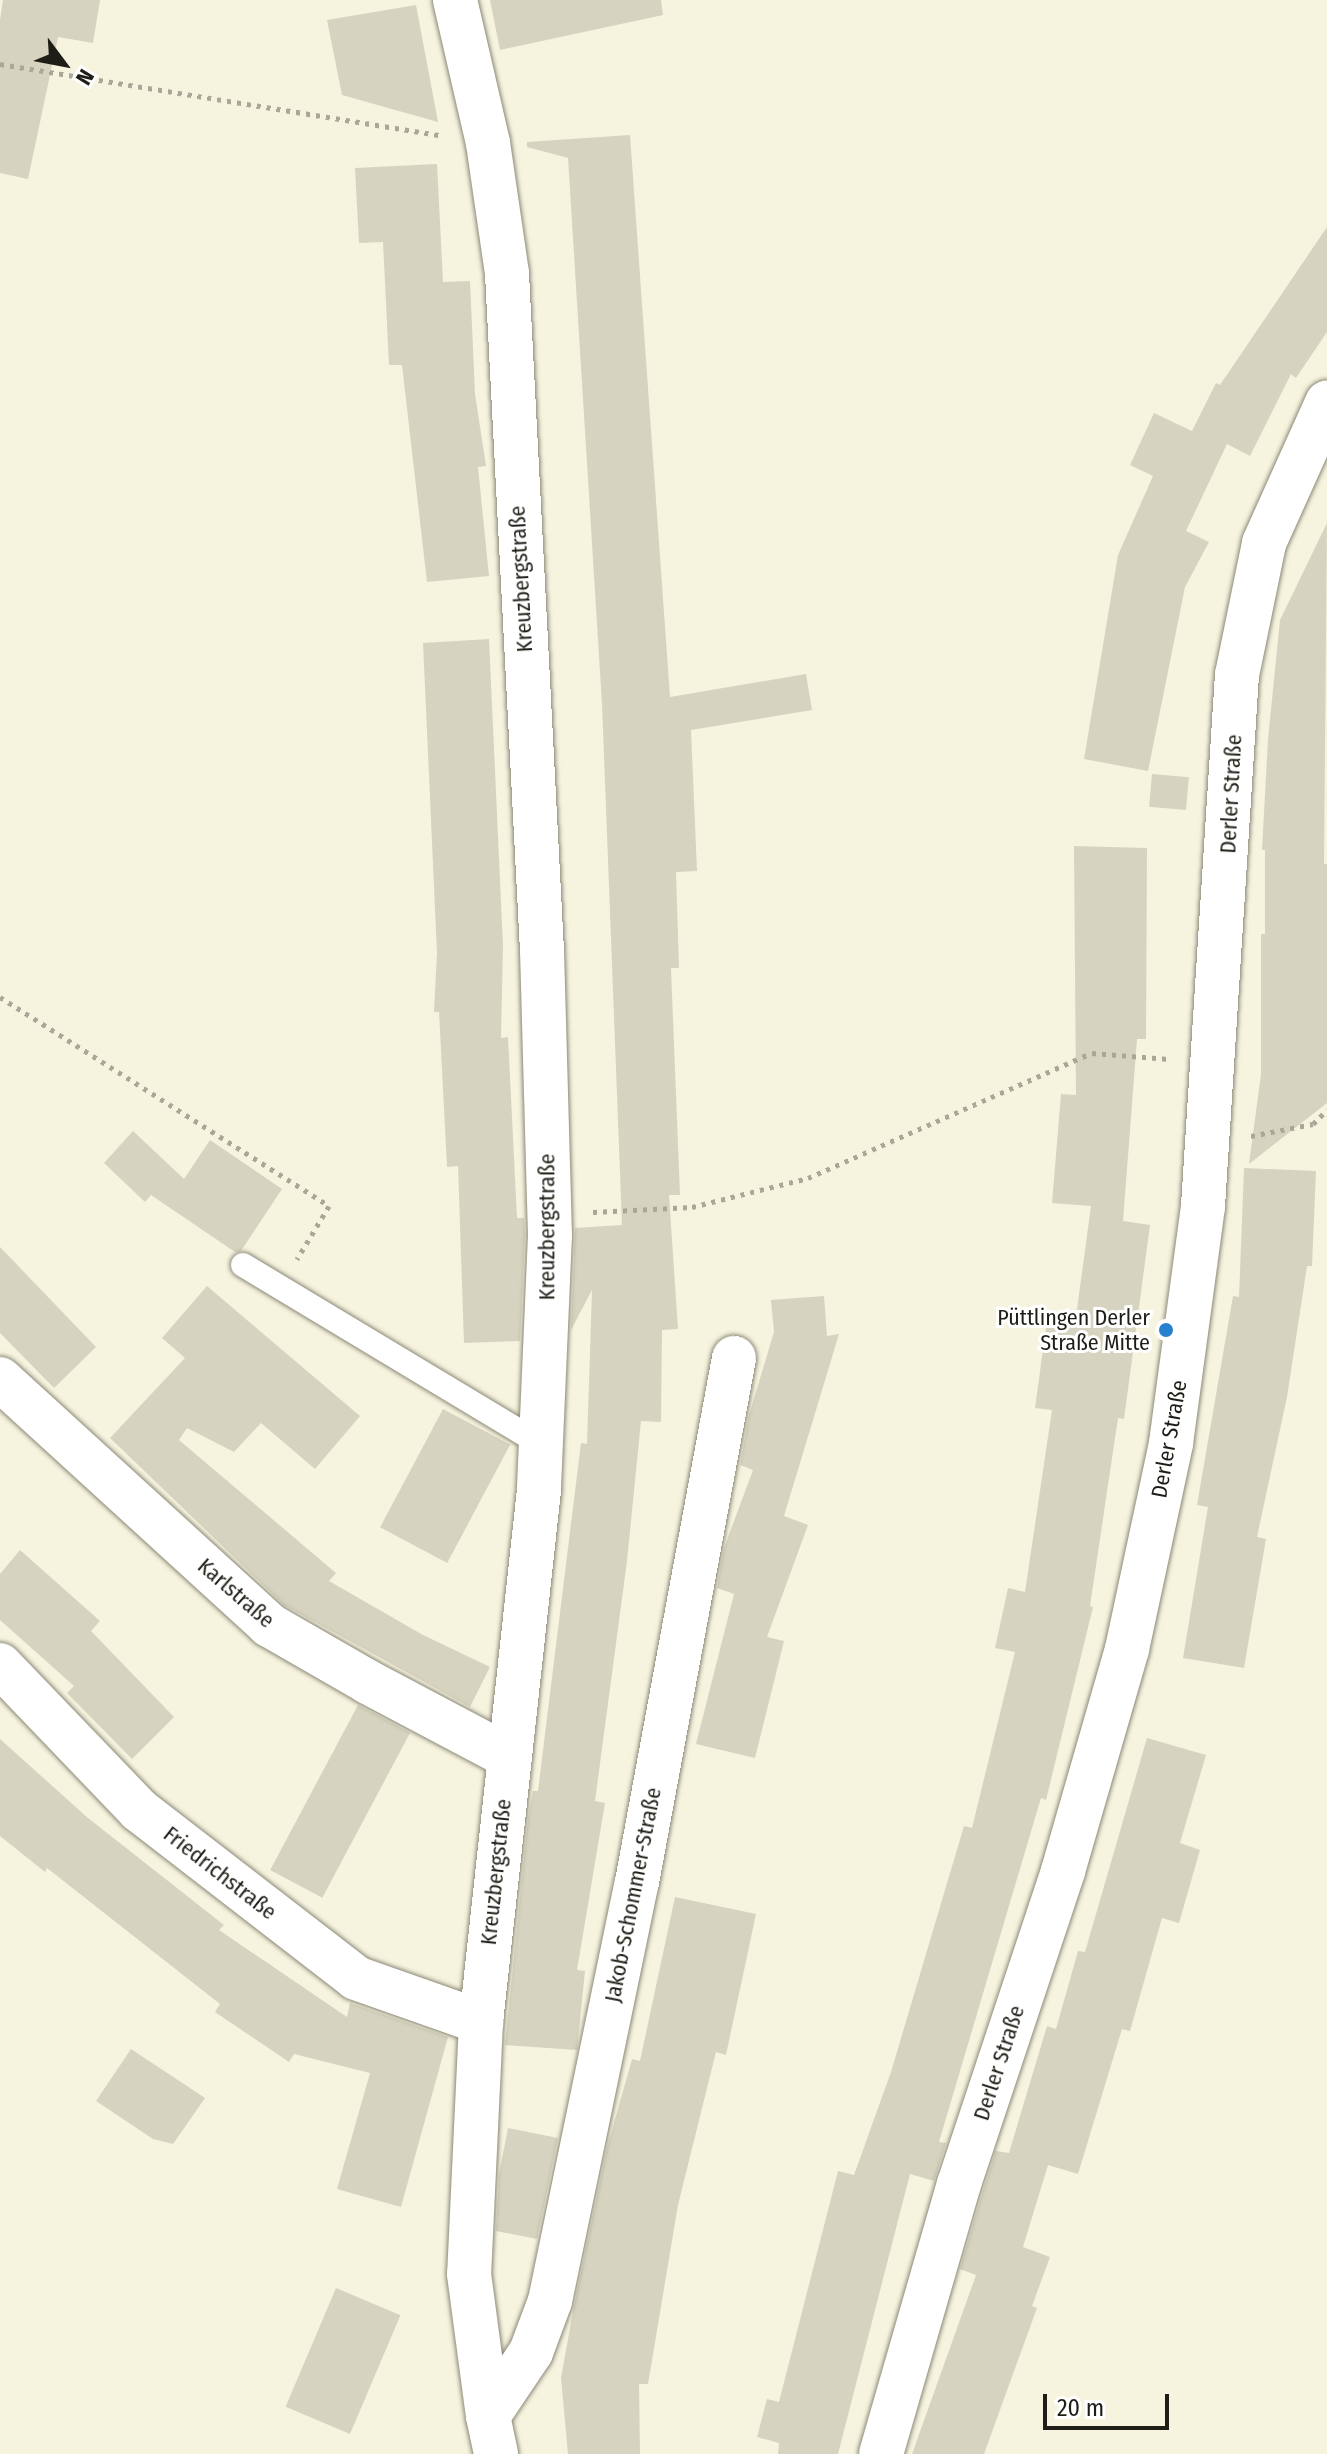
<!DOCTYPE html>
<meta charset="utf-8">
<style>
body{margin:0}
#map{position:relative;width:1327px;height:2454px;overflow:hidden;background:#f6f3df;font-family:"Fira Sans Condensed",sans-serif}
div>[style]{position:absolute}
.building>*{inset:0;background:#d6d4c0;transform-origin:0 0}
.path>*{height:5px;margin-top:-2.5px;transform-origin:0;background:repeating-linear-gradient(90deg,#a9a797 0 4px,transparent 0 10px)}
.roads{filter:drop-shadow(0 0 2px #8b8976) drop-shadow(0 0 2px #8b8976)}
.lane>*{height:24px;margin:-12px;padding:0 12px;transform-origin:12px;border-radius:12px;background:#fff}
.street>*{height:44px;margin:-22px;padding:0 22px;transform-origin:22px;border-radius:22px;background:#fff}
.secondary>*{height:44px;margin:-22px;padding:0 22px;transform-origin:22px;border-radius:22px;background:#fff}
.dots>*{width:22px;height:22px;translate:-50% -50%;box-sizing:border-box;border:4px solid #fff;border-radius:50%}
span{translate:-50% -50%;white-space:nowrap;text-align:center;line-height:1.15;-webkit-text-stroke:6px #fff;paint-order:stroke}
.street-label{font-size:22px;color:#1f1e16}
.poi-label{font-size:22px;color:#1f1e16}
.right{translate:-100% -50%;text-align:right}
.north{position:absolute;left:24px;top:24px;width:80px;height:80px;-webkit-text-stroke:6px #fff;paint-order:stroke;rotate:122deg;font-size:22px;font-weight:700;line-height:32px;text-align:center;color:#1f1e16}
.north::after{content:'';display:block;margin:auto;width:28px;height:36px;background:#1f1e16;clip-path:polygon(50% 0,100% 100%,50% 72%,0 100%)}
.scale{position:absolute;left:1043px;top:2394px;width:126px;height:36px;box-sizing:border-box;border:4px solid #1f1e16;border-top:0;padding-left:10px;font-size:24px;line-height:28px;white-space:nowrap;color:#1f1e16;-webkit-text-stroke:6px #fff;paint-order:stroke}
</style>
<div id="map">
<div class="building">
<i style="clip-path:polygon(3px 0,100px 0,93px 43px,58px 37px,28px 179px,0 173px,0 20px)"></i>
<i style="clip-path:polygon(490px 0,661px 0,663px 15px,500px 50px)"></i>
<i style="clip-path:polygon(416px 5px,438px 122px,342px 95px,327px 20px)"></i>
<i style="clip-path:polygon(630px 135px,670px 697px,806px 674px,812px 710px,691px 730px,697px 871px,676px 872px,679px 968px,671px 968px,680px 1195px,669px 1195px,678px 1329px,662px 1330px,661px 1422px,641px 1421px,627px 1561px,595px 1801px,605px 1803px,577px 1970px,585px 1971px,577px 2050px,505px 2045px,528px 1819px,533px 1791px,538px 1791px,581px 1443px,587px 1444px,592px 1290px,571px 1330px,575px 1228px,622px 1225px,602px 704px,568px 158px,527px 147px,527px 142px)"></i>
<i style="clip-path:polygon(437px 164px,443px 282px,470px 281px,475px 394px,486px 466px,478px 467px,489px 576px,427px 582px,402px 365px,389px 365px,383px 242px,359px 243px,355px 168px)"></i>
<i style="clip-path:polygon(1327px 227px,1327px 332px,1296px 378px,1291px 374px,1250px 456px,1227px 444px,1186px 531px,1209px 542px,1185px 587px,1148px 771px,1084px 759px,1118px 555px,1153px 476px,1130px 465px,1154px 413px,1192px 431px,1216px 383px,1220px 385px)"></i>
<i style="clip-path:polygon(1327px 523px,1324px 864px,1327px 864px,1327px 1103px,1249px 1164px,1261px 1074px,1261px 934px,1265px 934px,1265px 850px,1262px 850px,1268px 739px,1280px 620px)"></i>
<i style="clip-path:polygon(489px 639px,503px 946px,501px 1038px,508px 1037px,517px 1218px,524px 1218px,525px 1235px,520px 1341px,464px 1343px,458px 1166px,447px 1167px,439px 1012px,434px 1012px,437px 953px,423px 643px)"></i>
<i style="left:1152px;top:774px;width:37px;height:33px;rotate:5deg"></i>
<i style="clip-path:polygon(1074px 846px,1147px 848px,1146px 1039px,1137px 1039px,1123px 1221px,1150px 1225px,1124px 1419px,1118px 1418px,1090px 1606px,1093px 1607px,1046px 1800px,1041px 1798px,939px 2142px,946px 2143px,934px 2181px,910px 2174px,838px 2454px,778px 2454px,779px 2443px,757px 2437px,767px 2399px,779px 2402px,838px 2171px,854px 2175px,891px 2072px,964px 1826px,972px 1828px,1015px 1652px,995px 1648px,1008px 1588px,1025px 1592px,1052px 1410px,1035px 1408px,1047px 1320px,1075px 1324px,1091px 1206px,1052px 1203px,1061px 1094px,1076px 1095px)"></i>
<i style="clip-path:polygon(133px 1131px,184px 1179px,210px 1140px,282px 1189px,241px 1251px,235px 1252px,151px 1195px,145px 1202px,104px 1163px)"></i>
<i style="clip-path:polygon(1244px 1168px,1316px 1171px,1312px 1266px,1307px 1266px,1287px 1397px,1257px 1537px,1266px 1539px,1244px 1668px,1183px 1658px,1208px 1507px,1197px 1505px,1233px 1296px,1239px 1297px)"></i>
<i style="clip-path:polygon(0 1247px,96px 1347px,54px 1388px,0 1333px)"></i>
<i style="clip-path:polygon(207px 1286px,360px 1416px,315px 1469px,261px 1423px,234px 1452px,187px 1428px,179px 1440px,336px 1573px,329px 1581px,423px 1635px,490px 1667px,470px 1707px,284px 1605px,110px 1438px,185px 1358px,162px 1338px)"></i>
<i style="clip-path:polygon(824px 1296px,827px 1336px,839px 1334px,784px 1516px,808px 1525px,767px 1637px,784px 1641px,755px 1758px,696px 1744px,734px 1594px,717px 1588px,724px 1548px,753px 1470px,740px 1465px,749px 1415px,774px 1332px,771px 1300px)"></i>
<i style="left:443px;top:1409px;width:76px;height:134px;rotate:28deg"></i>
<i style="clip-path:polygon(20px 1550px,100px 1621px,91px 1631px,174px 1717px,132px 1759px,67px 1693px,74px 1686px,0 1620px,0 1574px)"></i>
<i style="left:358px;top:1705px;width:59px;height:187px;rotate:28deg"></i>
<i style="clip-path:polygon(1147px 1738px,1206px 1755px,1180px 1843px,1200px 1850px,1179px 1923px,1162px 1918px,1130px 2031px,1122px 2029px,1078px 2174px,1048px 2165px,1023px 2247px,1050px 2257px,1032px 2306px,1037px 2308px,984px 2454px,912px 2454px,976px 2275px,960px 2269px,983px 2191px,996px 2151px,1009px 2153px,1047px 2026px,1056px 2029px,1078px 1951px,1085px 1952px)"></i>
<i style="clip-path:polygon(0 1739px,88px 1818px,224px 1925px,219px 1930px,347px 2017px,350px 2003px,448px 2037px,401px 2207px,337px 2189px,370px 2073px,294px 2054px,289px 2062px,215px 2012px,220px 2004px,47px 1868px,45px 1872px,0 1836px)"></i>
<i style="clip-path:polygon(675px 1897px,756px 1914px,726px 2055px,716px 2052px,678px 2205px,648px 2384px,639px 2384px,640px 2454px,568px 2454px,561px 2378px,573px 2311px,607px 2148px,632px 2059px,640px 2061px)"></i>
<i style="clip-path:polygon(131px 2049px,205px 2098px,173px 2144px,153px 2139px,96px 2101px)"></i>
<i style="clip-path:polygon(508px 2128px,558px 2138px,537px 2239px,496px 2231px,499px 2174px)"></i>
<i style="left:336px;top:2288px;width:70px;height:129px;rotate:23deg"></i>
</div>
<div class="path">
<i style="left:0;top:64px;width:449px;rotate:9.2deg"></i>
<i style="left:0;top:997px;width:390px;rotate:32.4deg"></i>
<i style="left:329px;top:1206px;width:62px;rotate:121.1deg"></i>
<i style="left:1251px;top:1136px;width:63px;rotate:-11deg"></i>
<i style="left:1313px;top:1124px;width:20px;rotate:-45deg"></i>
<i style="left:593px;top:1212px;width:99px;rotate:-2.9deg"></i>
<i style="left:692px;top:1207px;width:120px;rotate:-14deg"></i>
<i style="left:808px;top:1178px;width:310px;rotate:-23.8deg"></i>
<i style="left:1092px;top:1053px;width:77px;rotate:4.5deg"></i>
</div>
<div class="roads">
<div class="lane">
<i style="left:243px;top:1265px;width:348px;rotate:31deg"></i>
</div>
<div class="street">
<i style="left:455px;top:0;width:147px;rotate:77deg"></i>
<i style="left:488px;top:143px;width:132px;rotate:81.7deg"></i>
<i style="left:507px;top:274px;width:677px;rotate:87.04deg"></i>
<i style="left:542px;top:950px;width:285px;rotate:88.4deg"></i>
<i style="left:550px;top:1235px;width:255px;rotate:92.5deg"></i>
<i style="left:539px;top:1490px;width:535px;rotate:96.22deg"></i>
<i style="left:481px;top:2022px;width:252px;rotate:92.7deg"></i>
<i style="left:469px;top:2274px;width:143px;rotate:82.4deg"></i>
<i style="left:488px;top:2416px;width:39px;rotate:78deg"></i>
<i style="left:0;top:1379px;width:365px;rotate:42.4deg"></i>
<i style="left:269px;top:1625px;width:114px;rotate:29.9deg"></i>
<i style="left:368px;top:1682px;width:158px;rotate:27.9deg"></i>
<i style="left:0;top:1665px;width:201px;rotate:46.2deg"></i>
<i style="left:139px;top:1810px;width:274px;rotate:37.7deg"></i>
<i style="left:356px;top:1978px;width:133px;rotate:19.4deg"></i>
<i style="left:488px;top:2416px;width:77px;rotate:-56.1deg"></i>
<i style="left:531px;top:2352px;width:54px;rotate:-69.6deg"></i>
<i style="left:550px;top:2301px;width:428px;rotate:-78.3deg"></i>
<i style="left:637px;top:1882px;width:533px;rotate:-79.51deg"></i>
</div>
<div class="secondary">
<i style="left:881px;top:2454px;width:281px;rotate:-73.9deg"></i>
<i style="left:959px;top:2184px;width:330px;rotate:-71.6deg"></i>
<i style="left:1063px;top:1871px;width:231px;rotate:-73.9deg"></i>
<i style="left:1127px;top:1649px;width:211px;rotate:-77.9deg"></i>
<i style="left:1171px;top:1443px;width:239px;rotate:-82.3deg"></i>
<i style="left:1203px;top:1206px;width:532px;rotate:-86.34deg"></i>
<i style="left:1237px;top:675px;width:135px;rotate:-78.4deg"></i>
<i style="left:1264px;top:543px;width:154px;rotate:-65.8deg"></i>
</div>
</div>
<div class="dots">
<i style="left:1166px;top:1330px;background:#2682cf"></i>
</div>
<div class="street-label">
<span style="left:521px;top:579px;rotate:-93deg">Kreuzbergstraße</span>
<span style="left:1231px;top:794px;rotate:-87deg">Derler Straße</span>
<span style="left:547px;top:1227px;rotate:-90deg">Kreuzbergstraße</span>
<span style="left:1169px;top:1439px;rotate:-80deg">Derler Straße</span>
<span style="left:236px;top:1593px;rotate:41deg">Karlstraße</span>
<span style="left:496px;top:1872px;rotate:-84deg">Kreuzbergstraße</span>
<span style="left:220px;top:1873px;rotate:38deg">Friedrichstraße</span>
<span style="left:633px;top:1895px;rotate:-79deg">Jakob-Schommer-Straße</span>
<span style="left:999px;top:2063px;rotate:-72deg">Derler Straße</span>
</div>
<div class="poi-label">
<span class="right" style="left:1150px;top:1330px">Püttlingen Derler<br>Straße Mitte</span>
</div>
<div class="north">N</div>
<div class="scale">20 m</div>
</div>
